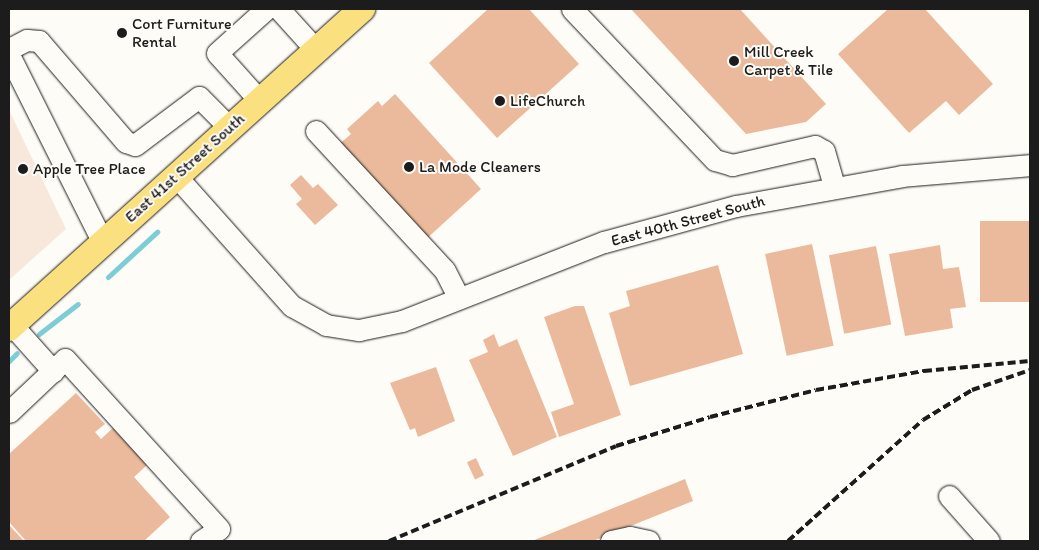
<!DOCTYPE html>
<style>
body{margin:0}
#map{position:relative;width:1039px;height:550px;overflow:hidden;background:#fdfcf7;font-family:Itim,sans-serif}
div>[style]{position:absolute}
.built>*{inset:0;background:#f8e8dc}
.stream>*{height:5px;margin:-2.5px;padding:0 2.5px;transform-origin:2.5px;border-radius:2.5px;background:#7ccdd5}
.building>*{inset:0;background:#ebba9c;transform-origin:0 0}
.roads{filter:drop-shadow(0 0 1px #1c1c1c) drop-shadow(0 0 1px #1c1c1c)}
.minor>*{height:21px;margin:-10.5px;padding:0 10.5px;transform-origin:10.5px;border-radius:10.5px;background:#fdfcf7}
.major>*{height:26px;margin:-13px;padding:0 13px;transform-origin:13px;border-radius:13px;background:#fbe080}
.rail>*{height:4px;margin-top:-2px;transform-origin:0;background:repeating-linear-gradient(90deg,#1c1c1c 0 8px,transparent 0 12px)}
.dots>*{width:14px;height:14px;translate:-50% -50%;box-sizing:border-box;border:2px solid #fdfcf7;border-radius:50%}
span{translate:-50% -50%;white-space:nowrap;text-align:center;line-height:1.15;-webkit-text-stroke:4px #fdfcf7;paint-order:stroke}
.poi-label{font-size:16px;color:#1c1c1c}
.left{translate:0 -50%;text-align:left}
.street-label{font-size:16px;color:#1c1c1c}
.frame{position:absolute;inset:0;border:10px solid #1c1c1c;pointer-events:none}
</style>
<div id="map">
<div class="built">
<i style="clip-path:polygon(9px 110px,66px 229px,9px 280px)"></i>
</div>
<div class="stream">
<i style="left:108px;top:277px;width:67px;rotate:-42.6deg"></i>
<i style="left:39px;top:334px;width:49px;rotate:-37.6deg"></i>
<i style="left:9px;top:361px;width:11px;rotate:-45deg"></i>
</div>
<div class="building">
<i style="clip-path:polygon(488px 9px,529px 9px,579px 64px,497px 138px,429px 63px)"></i>
<i style="clip-path:polygon(631px 9px,740px 9px,826px 104px,806px 122px,746px 134px)"></i>
<i style="clip-path:polygon(888px 9px,925px 9px,993px 84px,959px 115px,946px 101px,909px 133px,838px 54px)"></i>
<i style="clip-path:polygon(395px 94px,481px 189px,424px 241px,337px 146px,351px 134px,347px 129px,378px 101px,382px 106px)"></i>
<i style="clip-path:polygon(301px 175px,313px 188px,318px 184px,338px 205px,315px 225px,296px 204px,302px 199px,290px 185px)"></i>
<i style="left:1030px;top:221px;width:81px;height:50px;rotate:90deg"></i>
<i style="left:812px;top:244px;width:104px;height:48px;rotate:78deg"></i>
<i style="clip-path:polygon(940px 245px,943px 269px,959px 267px,966px 307px,950px 309px,953px 328px,905px 336px,889px 254px)"></i>
<i style="left:876px;top:246px;width:80px;height:48px;rotate:79deg"></i>
<i style="clip-path:polygon(718px 265px,743px 354px,630px 386px,609px 313px,630px 306px,626px 291px)"></i>
<i style="clip-path:polygon(575px 306px,584px 306px,621px 415px,559px 437px,551px 412px,574px 404px,544px 317px)"></i>
<i style="clip-path:polygon(494px 334px,499px 347px,517px 339px,557px 437px,513px 456px,469px 360px,488px 352px,483px 340px)"></i>
<i style="clip-path:polygon(436px 367px,455px 421px,418px 437px,415px 428px,410px 430px,390px 383px)"></i>
<i style="clip-path:polygon(76px 393px,105px 424px,95px 432px,101px 439px,113px 428px,147px 465px,134px 477px,170px 517px,144px 541px,26px 541px,9px 522px,9px 454px)"></i>
<i style="left:476px;top:458px;width:19px;height:10px;rotate:65deg"></i>
<i style="clip-path:polygon(685px 479px,693px 501px,593px 541px,532px 541px)"></i>
<i style="clip-path:polygon(9px 525px,24px 541px,9px 541px)"></i>
</div>
<div class="roads">
<div class="minor">
<i style="left:279px;top:9px;width:55px;rotate:47.9deg"></i>
<i style="left:572px;top:9px;width:208px;rotate:46.6deg"></i>
<i style="left:715px;top:160px;width:18px;rotate:16deg"></i>
<i style="left:732px;top:165px;width:85px;rotate:-12.9deg"></i>
<i style="left:815px;top:146px;width:10px;rotate:29deg"></i>
<i style="left:824px;top:151px;width:36px;rotate:74deg"></i>
<i style="left:9px;top:49px;width:20px;rotate:-27deg"></i>
<i style="left:27px;top:40px;width:12px;rotate:5deg"></i>
<i style="left:39px;top:41px;width:133px;rotate:49.3deg"></i>
<i style="left:126px;top:142px;width:9px;rotate:18deg"></i>
<i style="left:135px;top:145px;width:80px;rotate:-36.9deg"></i>
<i style="left:199px;top:97px;width:44px;rotate:45deg"></i>
<i style="left:9px;top:55px;width:210px;rotate:63.4deg"></i>
<i style="left:260px;top:101px;width:64px;rotate:-131.9deg"></i>
<i style="left:217px;top:53px;width:66px;rotate:-41.9deg"></i>
<i style="left:316px;top:131px;width:190px;rotate:47.3deg"></i>
<i style="left:445px;top:271px;width:29px;rotate:63deg"></i>
<i style="left:176px;top:176px;width:174px;rotate:48.3deg"></i>
<i style="left:292px;top:306px;width:39px;rotate:29deg"></i>
<i style="left:326px;top:325px;width:33px;rotate:9deg"></i>
<i style="left:359px;top:330px;width:44px;rotate:-11.8deg"></i>
<i style="left:402px;top:321px;width:217px;rotate:-21.4deg"></i>
<i style="left:604px;top:242px;width:137px;rotate:-15.3deg"></i>
<i style="left:736px;top:206px;width:169px;rotate:-10.2deg"></i>
<i style="left:902px;top:176px;width:128px;rotate:-4.9deg"></i>
<i style="left:12px;top:325px;width:62px;rotate:48.3deg"></i>
<i style="left:9px;top:412px;width:77px;rotate:-43.4deg"></i>
<i style="left:65px;top:359px;width:229px;rotate:47.8deg"></i>
<i style="left:219px;top:529px;width:22px;rotate:146deg"></i>
<i style="left:949px;top:496px;width:60px;rotate:48.4deg"></i>
<i style="left:611px;top:541px;width:19px;rotate:-12deg"></i>
<i style="left:630px;top:537px;width:19px;rotate:12deg"></i>
</div>
<div class="major">
<i style="left:9px;top:328px;width:476px;rotate:-42.1deg"></i>
</div>
</div>
<div class="rail">
<i style="left:389px;top:541px;width:246px;rotate:-22.7deg"></i>
<i style="left:616px;top:446px;width:98px;rotate:-17.1deg"></i>
<i style="left:710px;top:417px;width:109px;rotate:-14.3deg"></i>
<i style="left:816px;top:390px;width:110px;rotate:-10deg"></i>
<i style="left:924px;top:371px;width:106px;rotate:-5.4deg"></i>
<i style="left:788px;top:541px;width:181px;rotate:-41.9deg"></i>
<i style="left:923px;top:420px;width:57px;rotate:-31.5deg"></i>
<i style="left:972px;top:390px;width:61px;rotate:-19deg"></i>
</div>
<div class="dots">
<i style="left:122px;top:33px;background:#1c1c1c"></i>
<i style="left:734px;top:61px;background:#1c1c1c"></i>
<i style="left:500px;top:101px;background:#1c1c1c"></i>
<i style="left:409px;top:167px;background:#1c1c1c"></i>
<i style="left:23px;top:169px;background:#1c1c1c"></i>
</div>
<div class="poi-label">
<span class="left" style="left:132px;top:33px">Cort Furniture<br>Rental</span>
<span class="left" style="left:744px;top:61px">Mill Creek<br>Carpet &amp; Tile</span>
<span class="left" style="left:510px;top:101px">LifeChurch</span>
<span class="left" style="left:419px;top:167px">La Mode Cleaners</span>
<span class="left" style="left:33px;top:169px">Apple Tree Place</span>
</div>
<div class="street-label">
<span style="left:185px;top:168px;rotate:-42deg">East 41st Street South</span>
<span style="left:688px;top:221px;rotate:-15deg">East 40th Street South</span>
</div>
<div class="frame"></div>
</div>
